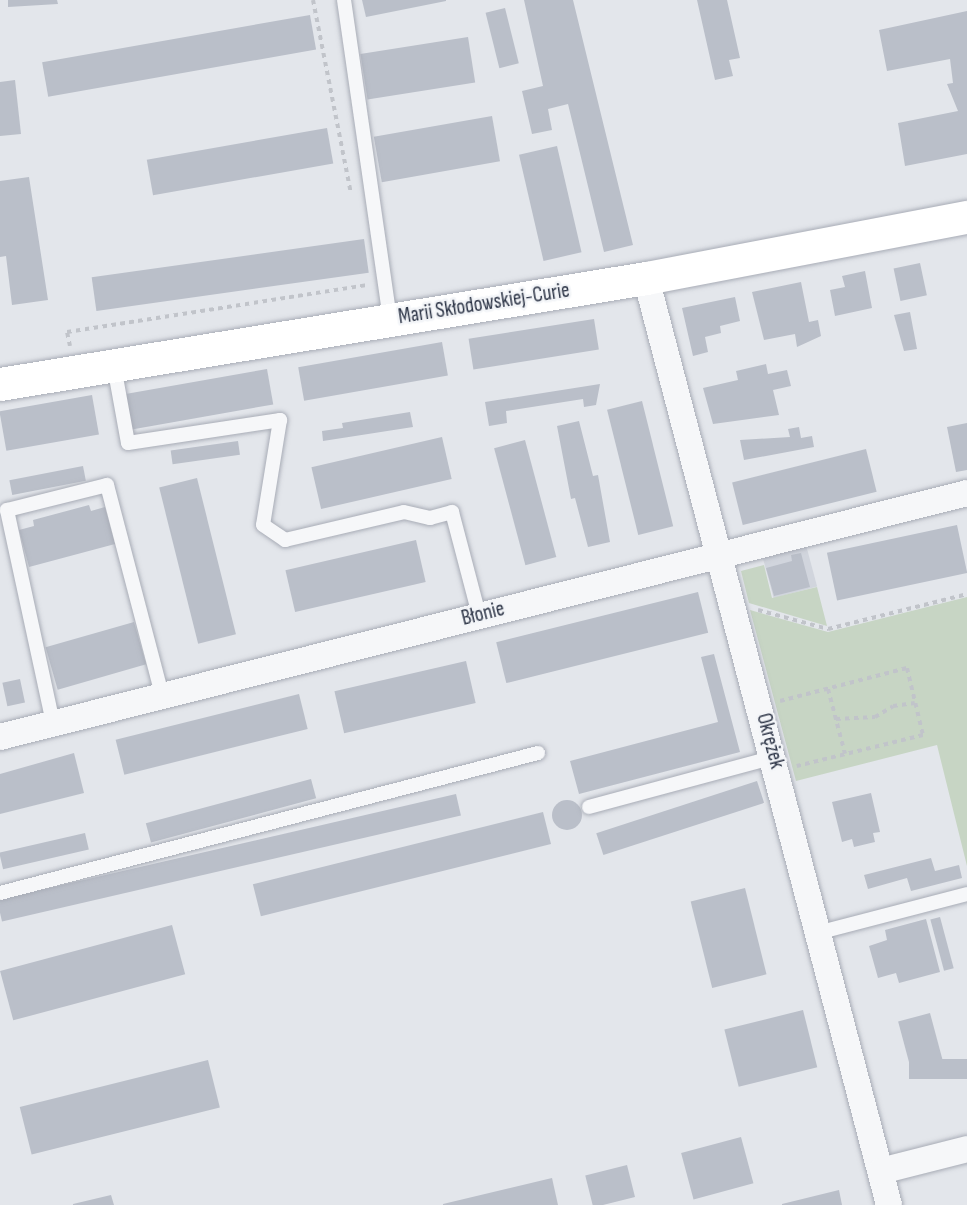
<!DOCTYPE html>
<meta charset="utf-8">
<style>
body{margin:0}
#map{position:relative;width:967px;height:1205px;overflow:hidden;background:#e3e6eb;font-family:"Sofia Sans Condensed",sans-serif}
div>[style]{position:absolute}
.built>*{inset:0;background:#d1d5dd;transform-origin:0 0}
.green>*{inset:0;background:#c7d5c4}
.building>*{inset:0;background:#babfc9;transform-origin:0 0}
.round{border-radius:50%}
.path>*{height:4px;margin-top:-2px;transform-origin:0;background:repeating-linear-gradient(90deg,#c1c4ca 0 4.5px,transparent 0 9px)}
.roads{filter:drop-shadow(0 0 2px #a8acb6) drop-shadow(0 0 2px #a8acb6)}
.lane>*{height:14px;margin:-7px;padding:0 7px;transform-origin:7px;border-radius:7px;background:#f6f7f9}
.street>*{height:26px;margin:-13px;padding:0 13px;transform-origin:13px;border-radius:13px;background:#f6f7f9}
.secondary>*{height:33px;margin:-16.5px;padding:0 16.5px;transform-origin:16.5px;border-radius:16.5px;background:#fff}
span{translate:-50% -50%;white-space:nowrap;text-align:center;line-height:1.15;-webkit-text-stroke:5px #f3f5f8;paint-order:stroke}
.street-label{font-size:21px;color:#2a3244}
</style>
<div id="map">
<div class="built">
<i style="left:806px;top:545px;width:43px;height:45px;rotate:75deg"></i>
</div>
<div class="green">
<i style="clip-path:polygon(764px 565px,772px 598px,817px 587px,827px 626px,749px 603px,741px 571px)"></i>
<i style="clip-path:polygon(967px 597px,967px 866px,937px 745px,796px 781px,750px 610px,828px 632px)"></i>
</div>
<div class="building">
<i style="clip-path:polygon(8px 0,57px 0,58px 4px,8px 7px)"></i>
<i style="clip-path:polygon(362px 0,446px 0,446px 1px,366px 17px)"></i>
<i style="clip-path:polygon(524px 0,573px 0,633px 245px,604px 252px,568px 104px,548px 109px,552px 130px,532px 134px,522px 91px,543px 86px)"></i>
<i style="clip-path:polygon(697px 0,727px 0,740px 58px,729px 60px,733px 76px,715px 80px)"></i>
<i style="left:505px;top:8px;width:57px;height:20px;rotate:76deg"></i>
<i style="clip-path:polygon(967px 11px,967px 154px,905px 166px,898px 123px,958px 111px,947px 84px,953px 83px,950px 59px,887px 71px,879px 30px)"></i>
<i style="left:310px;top:15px;width:35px;height:272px;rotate:80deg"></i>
<i style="left:468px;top:37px;width:46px;height:109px;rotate:81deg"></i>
<i style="clip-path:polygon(15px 80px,21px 134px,0 136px,0 82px)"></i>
<i style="left:492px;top:116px;width:46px;height:120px;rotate:80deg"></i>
<i style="left:327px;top:128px;width:36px;height:183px;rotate:80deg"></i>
<i style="left:557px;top:146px;width:109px;height:39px;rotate:77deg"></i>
<i style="clip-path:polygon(29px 177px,48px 300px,12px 305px,6px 256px,0 257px,0 181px)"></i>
<i style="left:364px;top:239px;width:34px;height:275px;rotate:82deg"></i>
<i style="left:920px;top:263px;width:33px;height:27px;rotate:78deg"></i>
<i style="clip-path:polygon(865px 271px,872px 308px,835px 316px,830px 290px,845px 287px,842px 276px)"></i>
<i style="clip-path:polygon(801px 282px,809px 322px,818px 320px,821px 336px,797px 347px,795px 334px,764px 340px,752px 292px)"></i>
<i style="clip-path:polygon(735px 297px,740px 321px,720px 326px,721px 333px,705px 337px,708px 352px,693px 356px,682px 308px)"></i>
<i style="clip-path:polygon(910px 312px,917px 349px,904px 351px,894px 315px)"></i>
<i style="left:594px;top:319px;width:31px;height:127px;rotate:81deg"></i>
<i style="left:442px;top:342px;width:34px;height:146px;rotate:80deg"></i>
<i style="clip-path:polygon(766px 364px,768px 374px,787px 370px,791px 386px,773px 390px,779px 415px,713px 424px,703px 388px,738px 380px,736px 371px)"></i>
<i style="left:267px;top:369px;width:36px;height:145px;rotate:80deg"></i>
<i style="clip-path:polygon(600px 384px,596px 405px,584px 407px,583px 399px,506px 411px,507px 423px,489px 426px,485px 402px)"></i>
<i style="left:92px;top:395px;width:40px;height:94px;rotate:80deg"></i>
<i style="left:642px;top:401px;width:129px;height:36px;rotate:76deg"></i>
<i style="clip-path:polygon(410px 412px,413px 427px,323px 441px,322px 431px,343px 428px,342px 423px)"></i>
<i style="clip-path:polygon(579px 421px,593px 476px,598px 475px,610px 542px,588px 547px,575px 498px,571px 499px,557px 426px)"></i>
<i style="clip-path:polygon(967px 423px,967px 470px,956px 472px,947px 427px)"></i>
<i style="clip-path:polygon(799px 427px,801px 438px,812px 436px,814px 447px,744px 460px,740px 440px,790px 437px,788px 429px)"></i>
<i style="left:442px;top:437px;width:43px;height:134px;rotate:77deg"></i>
<i style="left:525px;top:440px;width:121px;height:32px;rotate:75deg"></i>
<i style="left:238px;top:441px;width:14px;height:68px;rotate:82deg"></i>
<i style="left:866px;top:449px;width:44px;height:138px;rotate:76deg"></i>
<i style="left:83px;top:466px;width:15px;height:75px;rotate:79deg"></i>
<i style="left:197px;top:478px;width:161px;height:39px;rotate:76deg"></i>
<i style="clip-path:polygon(89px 505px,91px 511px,105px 507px,115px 544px,29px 567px,19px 530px,34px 526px,33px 520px)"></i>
<i style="left:957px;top:525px;width:49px;height:133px;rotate:78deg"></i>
<i style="left:416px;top:540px;width:43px;height:134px;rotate:77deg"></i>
<i style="clip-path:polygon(801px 553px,810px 587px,774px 596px,766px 568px,792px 561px,791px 555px)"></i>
<i style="left:698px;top:592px;width:42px;height:208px;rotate:76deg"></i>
<i style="left:134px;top:622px;width:44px;height:92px;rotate:74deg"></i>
<i style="clip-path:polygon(714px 654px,740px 752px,579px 794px,570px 761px,718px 722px,701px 657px)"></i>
<i style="left:466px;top:661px;width:43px;height:135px;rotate:77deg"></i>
<i style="left:20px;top:679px;width:24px;height:18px;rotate:78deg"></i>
<i style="left:299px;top:694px;width:36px;height:189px;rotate:76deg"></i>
<i style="clip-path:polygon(74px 753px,84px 793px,0 814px,0 774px)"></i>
<i style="left:311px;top:779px;width:20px;height:171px;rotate:75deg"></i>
<i style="left:757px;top:781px;width:23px;height:169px;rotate:72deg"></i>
<i style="clip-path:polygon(871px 793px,880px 832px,873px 833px,875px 842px,854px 847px,852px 839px,842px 842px,832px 802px)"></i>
<i style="left:456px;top:794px;width:22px;height:471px;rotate:77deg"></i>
<i class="round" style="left:552px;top:800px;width:30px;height:30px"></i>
<i style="left:543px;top:812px;width:33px;height:299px;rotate:76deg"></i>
<i style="left:85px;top:833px;width:17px;height:88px;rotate:77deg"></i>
<i style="clip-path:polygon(931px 858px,935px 871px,959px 865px,962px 878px,911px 891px,907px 878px,868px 889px,864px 875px)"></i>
<i style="left:745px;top:888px;width:89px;height:56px;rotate:76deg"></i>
<i style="left:940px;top:917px;width:53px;height:10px;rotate:75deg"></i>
<i style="clip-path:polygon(926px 919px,940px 972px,899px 983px,896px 973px,878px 978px,869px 946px,887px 940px,885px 930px)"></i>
<i style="left:172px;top:925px;width:51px;height:178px;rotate:75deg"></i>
<i style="left:803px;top:1010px;width:59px;height:81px;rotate:76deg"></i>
<i style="left:930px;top:1013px;width:50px;height:33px;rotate:75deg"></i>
<i style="left:967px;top:1059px;width:20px;height:58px;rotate:90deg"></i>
<i style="left:208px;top:1060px;width:49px;height:194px;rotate:76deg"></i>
<i style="left:741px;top:1137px;width:48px;height:62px;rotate:75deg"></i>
<i style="left:627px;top:1165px;width:33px;height:43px;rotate:76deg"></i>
<i style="clip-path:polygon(552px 1178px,558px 1205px,443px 1205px,443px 1204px)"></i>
<i style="clip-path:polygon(839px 1190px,842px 1205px,782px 1205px,782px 1204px)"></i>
<i style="clip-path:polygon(111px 1195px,114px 1205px,73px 1205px,73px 1204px)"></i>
</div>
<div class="path">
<i style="left:313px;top:0;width:197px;rotate:78.9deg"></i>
<i style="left:70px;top:346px;width:14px;rotate:-102deg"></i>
<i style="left:67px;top:332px;width:303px;rotate:-8.9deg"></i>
<i style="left:758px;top:610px;width:73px;rotate:15.2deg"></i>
<i style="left:828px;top:629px;width:143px;rotate:-14.1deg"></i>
<i style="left:828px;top:689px;width:67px;rotate:75.3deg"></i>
<i style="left:780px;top:701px;width:131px;rotate:-14.6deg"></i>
<i style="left:907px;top:668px;width:69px;rotate:76.6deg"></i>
<i style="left:923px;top:735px;width:130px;rotate:166.2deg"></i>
<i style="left:836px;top:719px;width:39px;rotate:-3deg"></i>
<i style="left:875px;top:717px;width:21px;rotate:-31deg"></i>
<i style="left:893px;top:706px;width:22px;rotate:-8deg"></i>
</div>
<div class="roads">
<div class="lane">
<i style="left:344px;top:0;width:323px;rotate:81.8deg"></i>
<i style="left:114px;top:366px;width:78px;rotate:79.7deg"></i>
<i style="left:128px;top:443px;width:154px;rotate:-8.6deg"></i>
<i style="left:280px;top:420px;width:106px;rotate:99.2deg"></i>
<i style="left:263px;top:525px;width:27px;rotate:34deg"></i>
<i style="left:285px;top:540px;width:122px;rotate:-13.2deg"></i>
<i style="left:404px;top:512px;width:27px;rotate:13deg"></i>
<i style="left:430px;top:518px;width:23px;rotate:-15deg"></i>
<i style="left:452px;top:512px;width:106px;rotate:75.3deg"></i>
<i style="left:53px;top:723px;width:218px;rotate:-102.2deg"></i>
<i style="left:7px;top:510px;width:103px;rotate:-14deg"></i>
<i style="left:107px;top:485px;width:216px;rotate:75.3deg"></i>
<i style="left:589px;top:807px;width:192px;rotate:-15.1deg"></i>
<i style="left:0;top:893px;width:556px;rotate:-14.59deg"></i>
<i style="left:821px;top:932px;width:151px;rotate:-14.6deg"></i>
</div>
<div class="street">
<i style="left:646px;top:278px;width:958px;rotate:75.31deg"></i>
<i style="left:0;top:737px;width:997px;rotate:-14.16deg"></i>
<i style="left:881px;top:1171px;width:89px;rotate:-14.3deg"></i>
</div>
<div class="secondary">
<i style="left:0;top:384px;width:655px;rotate:-9.32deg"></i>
<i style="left:646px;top:278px;width:327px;rotate:-10.8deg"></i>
</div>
</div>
<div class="street-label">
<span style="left:484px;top:304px;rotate:-9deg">Marii Skłodowskiej-Curie</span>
<span style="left:483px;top:614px;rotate:-14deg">Błonie</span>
<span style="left:770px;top:741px;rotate:75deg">Okrężek</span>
</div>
</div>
